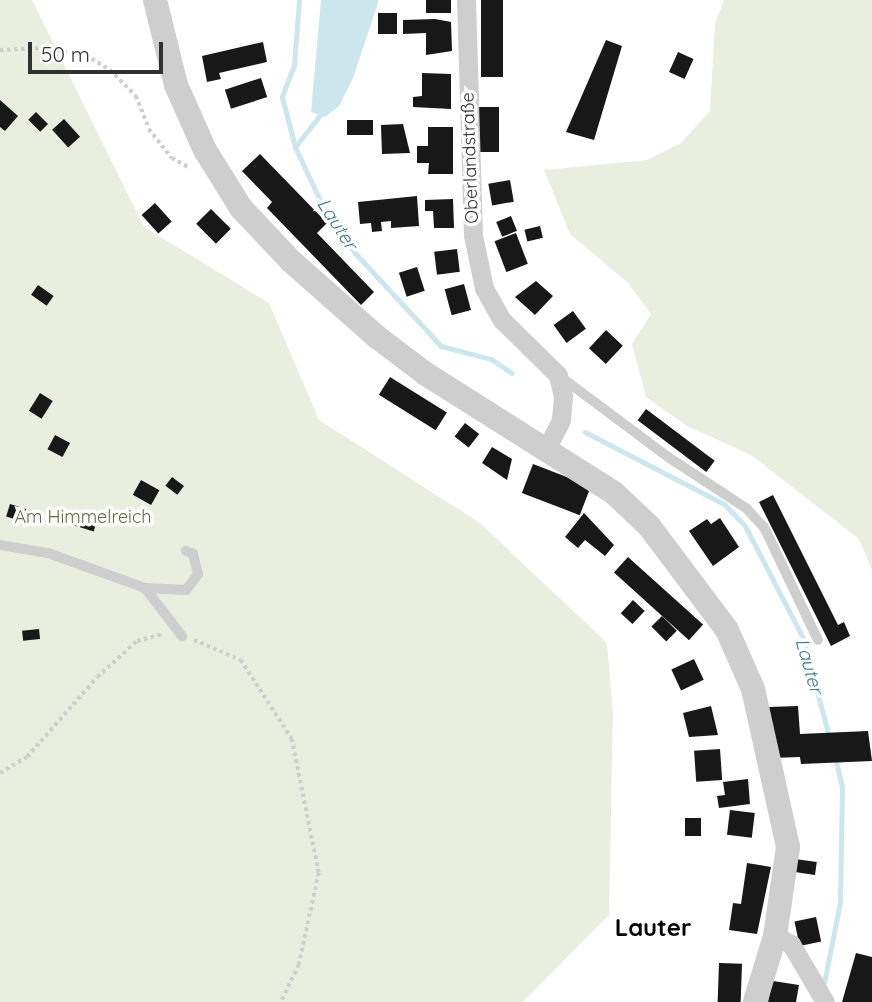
<!DOCTYPE html>
<meta charset="utf-8">
<style>
body{margin:0}
#map{position:relative;width:872px;height:1002px;overflow:hidden;background:#fff;font-family:Quicksand,sans-serif}
div>[style]{position:absolute}
.green>*{inset:0;background:#e9eedf}
.water>*{inset:0;background:#cce6ee}
.stream>*{height:5px;margin:-2.5px;padding:0 2.5px;transform-origin:2.5px;border-radius:2.5px;background:#cce6ee}
.building>*{inset:0;background:#181818;transform-origin:0 0}
.path>*{height:3.5px;margin-top:-1.75px;transform-origin:0;background:repeating-linear-gradient(90deg,#cecece 0 3.5px,transparent 0 7px)}
.service>*{height:10px;margin:-5px;padding:0 5px;transform-origin:5px;border-radius:5px;background:#cecece}
.minor>*{height:19px;margin:-9.5px;padding:0 9.5px;transform-origin:9.5px;border-radius:9.5px;background:#cecece}
.tertiary>*{height:24px;margin:-12px;padding:0 12px;transform-origin:12px;border-radius:12px;background:#cecece}
span{translate:-50% -50%;white-space:nowrap;text-align:center;line-height:1.15;-webkit-text-stroke:7px #fff;paint-order:stroke}
.street-label{font-size:18px;color:#313131}
.park-label{font-size:18px;color:#5c6f3c}
.water-label{font-size:19px;color:#3a7b90;font-style:italic}
.district-label{font-size:24px;color:#000;font-weight:700}
.scale{position:absolute;left:28px;top:42px;width:135px;height:32px;box-sizing:border-box;border:4px solid #313131;border-top:0;padding-left:9px;font-size:21px;line-height:24px;white-space:nowrap;color:#313131;-webkit-text-stroke:5px #fff;paint-order:stroke}
</style>
<div id="map">
<div class="green">
<i style="clip-path:polygon(0 0,32px 0,144px 227px,269px 303px,319px 420px,480px 523px,607px 643px,613px 713px,609px 915px,523px 1002px,0 1002px)"></i>
<i style="clip-path:polygon(724px 0,872px 0,872px 570px,859px 539px,751px 455px,687px 426px,646px 397px,632px 344px,651px 314px,628px 283px,570px 234px,544px 170px,647px 160px,681px 143px,710px 111px,715px 24px)"></i>
</div>
<div class="water">
<i style="clip-path:polygon(321px 0,379px 0,353px 78px,339px 106px,325px 117px,311px 112px)"></i>
</div>
<div class="stream">
<i style="left:299px;top:0;width:65px;rotate:94.4deg"></i>
<i style="left:294px;top:65px;width:34px;rotate:111deg"></i>
<i style="left:282px;top:97px;width:52px;rotate:75.4deg"></i>
<i style="left:295px;top:147px;width:71px;rotate:64.9deg"></i>
<i style="left:325px;top:211px;width:52px;rotate:54.5deg"></i>
<i style="left:355px;top:253px;width:127px;rotate:47.2deg"></i>
<i style="left:441px;top:346px;width:52px;rotate:14.6deg"></i>
<i style="left:491px;top:359px;width:25px;rotate:34deg"></i>
<i style="left:295px;top:147px;width:41px;rotate:-52deg"></i>
<i style="left:585px;top:432px;width:157px;rotate:27.4deg"></i>
<i style="left:724px;top:504px;width:30px;rotate:46deg"></i>
<i style="left:745px;top:526px;width:126px;rotate:62.6deg"></i>
<i style="left:803px;top:638px;width:102px;rotate:75.3deg"></i>
<i style="left:823px;top:988px;width:88px;rotate:-78.8deg"></i>
<i style="left:840px;top:902px;width:115px;rotate:-89deg"></i>
<i style="left:842px;top:787px;width:32px;rotate:-103deg"></i>
</div>
<div class="building">
<i style="left:426px;top:0;width:25px;height:13px"></i>
<i style="left:481px;top:0;width:22px;height:77px"></i>
<i style="left:397px;top:13px;width:21px;height:19px;rotate:90deg"></i>
<i style="clip-path:polygon(435px 19px,451px 22px,452px 51px,426px 55px,426px 33px,403px 34px,403px 20px)"></i>
<i style="clip-path:polygon(606px 40px,622px 46px,594px 140px,566px 132px)"></i>
<i style="clip-path:polygon(263px 42px,267px 62px,219px 73px,221px 79px,207px 82px,202px 56px)"></i>
<i style="left:678px;top:52px;width:17px;height:22px;rotate:24deg"></i>
<i style="clip-path:polygon(422px 73px,451px 74px,451px 109px,413px 107px,413px 97px,422px 96px)"></i>
<i style="left:261px;top:78px;width:20px;height:38px;rotate:72deg"></i>
<i style="clip-path:polygon(0 100px,18px 116px,5px 131px,0 127px)"></i>
<i style="left:477px;top:107px;width:22px;height:45px"></i>
<i style="left:36px;top:112px;width:17px;height:11px;rotate:45deg"></i>
<i style="left:64px;top:119px;width:24px;height:16px;rotate:48deg"></i>
<i style="left:347px;top:120px;width:26px;height:15px"></i>
<i style="clip-path:polygon(403px 124px,410px 153px,382px 154px,381px 125px)"></i>
<i style="clip-path:polygon(428px 127px,453px 127px,453px 174px,428px 174px,429px 163px,417px 163px,417px 146px,428px 146px)"></i>
<i style="clip-path:polygon(260px 154px,327px 223px,317px 233px,374px 292px,361px 305px,267px 208px,272px 202px,242px 171px)"></i>
<i style="left:510px;top:180px;width:22px;height:22px;rotate:80deg"></i>
<i style="clip-path:polygon(417px 196px,419px 226px,391px 228px,391px 221px,381px 222px,382px 231px,372px 232px,371px 223px,360px 224px,358px 202px)"></i>
<i style="clip-path:polygon(453px 199px,454px 228px,434px 228px,433px 211px,425px 211px,425px 200px)"></i>
<i style="left:155px;top:203px;width:25px;height:18px;rotate:48deg"></i>
<i style="left:211px;top:209px;width:28px;height:21px;rotate:45deg"></i>
<i style="left:511px;top:216px;width:16px;height:16px;rotate:68deg"></i>
<i style="left:540px;top:226px;width:12px;height:16px;rotate:76deg"></i>
<i style="left:516px;top:233px;width:33px;height:23px;rotate:69deg"></i>
<i style="left:457px;top:249px;width:23px;height:23px;rotate:83deg"></i>
<i style="left:417px;top:267px;width:25px;height:19px;rotate:72deg"></i>
<i style="clip-path:polygon(536px 281px,553px 296px,535px 315px,515px 297px)"></i>
<i style="left:464px;top:284px;width:27px;height:20px;rotate:75deg"></i>
<i style="left:38px;top:285px;width:19px;height:12px;rotate:35deg"></i>
<i style="left:573px;top:311px;width:22px;height:24px;rotate:54deg"></i>
<i style="left:606px;top:330px;width:23px;height:25px;rotate:43deg"></i>
<i style="left:390px;top:377px;width:67px;height:21px;rotate:32deg"></i>
<i style="left:40px;top:393px;width:15px;height:21px;rotate:32deg"></i>
<i style="left:646px;top:409px;width:86px;height:14px;rotate:37deg"></i>
<i style="left:465px;top:423px;width:18px;height:17px;rotate:38deg"></i>
<i style="left:55px;top:435px;width:17px;height:16px;rotate:28deg"></i>
<i style="clip-path:polygon(492px 447px,512px 459px,507px 480px,482px 463px)"></i>
<i style="left:533px;top:464px;width:62px;height:31px;rotate:21deg"></i>
<i style="left:172px;top:477px;width:15px;height:11px;rotate:37deg"></i>
<i style="left:141px;top:480px;width:21px;height:17px;rotate:29deg"></i>
<i style="clip-path:polygon(773px 495px,838px 625px,844px 622px,850px 636px,831px 646px,759px 502px)"></i>
<i style="left:10px;top:504px;width:17px;height:13px;rotate:17deg"></i>
<i style="left:78px;top:511px;width:21px;height:15px;rotate:17deg"></i>
<i style="clip-path:polygon(584px 513px,614px 545px,605px 556px,585px 540px,578px 548px,565px 537px)"></i>
<i style="clip-path:polygon(720px 518px,739px 547px,713px 566px,689px 531px,707px 519px,711px 524px)"></i>
<i style="left:628px;top:557px;width:101px;height:21px;rotate:42deg"></i>
<i style="left:633px;top:600px;width:16px;height:18px;rotate:43deg"></i>
<i style="left:662px;top:616px;width:21px;height:15px;rotate:45deg"></i>
<i style="left:39px;top:629px;width:10px;height:17px;rotate:84deg"></i>
<i style="left:694px;top:659px;width:23px;height:25px;rotate:65deg"></i>
<i style="clip-path:polygon(711px 706px,718px 735px,689px 737px,683px 713px)"></i>
<i style="clip-path:polygon(798px 706px,800px 734px,868px 731px,872px 761px,801px 764px,800px 757px,771px 758px,769px 707px)"></i>
<i style="left:720px;top:749px;width:31px;height:26px;rotate:86deg"></i>
<i style="clip-path:polygon(748px 779px,750px 804px,719px 808px,717px 796px,725px 795px,723px 782px)"></i>
<i style="left:730px;top:810px;width:25px;height:25px;rotate:7deg"></i>
<i style="left:685px;top:818px;width:16px;height:18px"></i>
<i style="left:795px;top:859px;width:22px;height:13px;rotate:8deg"></i>
<i style="clip-path:polygon(747px 863px,771px 867px,757px 934px,729px 930px,733px 903px,741px 904px)"></i>
<i style="left:816px;top:917px;width:25px;height:22px;rotate:78deg"></i>
<i style="clip-path:polygon(856px 953px,872px 957px,872px 1002px,842px 1002px)"></i>
<i style="left:719px;top:963px;width:23px;height:39px;rotate:2deg"></i>
<i style="clip-path:polygon(773px 981px,799px 985px,796px 1002px,768px 1002px)"></i>
</div>
<div class="path">
<i style="left:0;top:50px;width:43px;rotate:-2.7deg"></i>
<i style="left:43px;top:48px;width:44px;rotate:9.2deg"></i>
<i style="left:86px;top:55px;width:28px;rotate:32deg"></i>
<i style="left:110px;top:70px;width:37px;rotate:45deg"></i>
<i style="left:136px;top:96px;width:35px;rotate:68deg"></i>
<i style="left:149px;top:129px;width:37px;rotate:52deg"></i>
<i style="left:172px;top:158px;width:21px;rotate:29deg"></i>
<i style="left:194px;top:640px;width:51px;rotate:23.1deg"></i>
<i style="left:241px;top:660px;width:94px;rotate:57.2deg"></i>
<i style="left:292px;top:739px;width:137px;rotate:78.6deg"></i>
<i style="left:319px;top:873px;width:94px;rotate:102.3deg"></i>
<i style="left:299px;top:965px;width:41px;rotate:115.9deg"></i>
<i style="left:0;top:773px;width:31px;rotate:-31deg"></i>
<i style="left:27px;top:757px;width:106px;rotate:-48.8deg"></i>
<i style="left:97px;top:677px;width:54px;rotate:-42deg"></i>
<i style="left:137px;top:641px;width:27px;rotate:-15deg"></i>
</div>
<div class="service">
<i style="left:561px;top:377px;width:134px;rotate:36.8deg"></i>
<i style="left:668px;top:457px;width:93px;rotate:33.2deg"></i>
<i style="left:746px;top:508px;width:26px;rotate:47deg"></i>
<i style="left:764px;top:527px;width:125px;rotate:64.5deg"></i>
<i style="left:0;top:545px;width:49px;rotate:9.5deg"></i>
<i style="left:48px;top:553px;width:103px;rotate:19.8deg"></i>
<i style="left:145px;top:588px;width:61px;rotate:52.4deg"></i>
<i style="left:145px;top:588px;width:41px;rotate:2.8deg"></i>
<i style="left:186px;top:590px;width:20px;rotate:-53deg"></i>
<i style="left:198px;top:574px;width:21px;rotate:-104deg"></i>
<i style="left:193px;top:554px;width:8px;rotate:-157deg"></i>
</div>
<div class="minor">
<i style="left:466px;top:0;width:235px;rotate:88.3deg"></i>
<i style="left:473px;top:235px;width:54px;rotate:78.3deg"></i>
<i style="left:484px;top:288px;width:37px;rotate:61deg"></i>
<i style="left:502px;top:320px;width:78px;rotate:44.5deg"></i>
<i style="left:558px;top:375px;width:22px;rotate:77deg"></i>
<i style="left:563px;top:396px;width:24px;rotate:95deg"></i>
<i style="left:561px;top:420px;width:34px;rotate:117deg"></i>
<i style="left:775px;top:936px;width:18px;rotate:27deg"></i>
<i style="left:791px;top:944px;width:67px;rotate:59.6deg"></i>
</div>
<div class="tertiary">
<i style="left:155px;top:0;width:88px;rotate:76.1deg"></i>
<i style="left:176px;top:85px;width:71px;rotate:66deg"></i>
<i style="left:205px;top:150px;width:68px;rotate:58.2deg"></i>
<i style="left:241px;top:208px;width:73px;rotate:46.7deg"></i>
<i style="left:291px;top:261px;width:115px;rotate:41.5deg"></i>
<i style="left:377px;top:337px;width:61px;rotate:37.1deg"></i>
<i style="left:426px;top:374px;width:222px;rotate:32.3deg"></i>
<i style="left:614px;top:493px;width:48px;rotate:43.3deg"></i>
<i style="left:649px;top:526px;width:130px;rotate:53.1deg"></i>
<i style="left:727px;top:630px;width:64px;rotate:66.2deg"></i>
<i style="left:753px;top:689px;width:162px;rotate:77.5deg"></i>
<i style="left:788px;top:847px;width:90px;rotate:98.3deg"></i>
<i style="left:775px;top:936px;width:69px;rotate:106.9deg"></i>
</div>
<div class="street-label">
<span style="left:470px;top:158px;rotate:-92deg">Oberlandstraße</span>
</div>
<div class="park-label">
<span style="left:83px;top:517px">Am Himmelreich</span>
</div>
<div class="water-label">
<span style="left:337px;top:224px;rotate:57deg">Lauter</span>
<span style="left:809px;top:666px;rotate:74deg">Lauter</span>
</div>
<div class="district-label">
<span style="left:653px;top:928px">Lauter</span>
</div>
<div class="scale">50 m</div>
</div>
